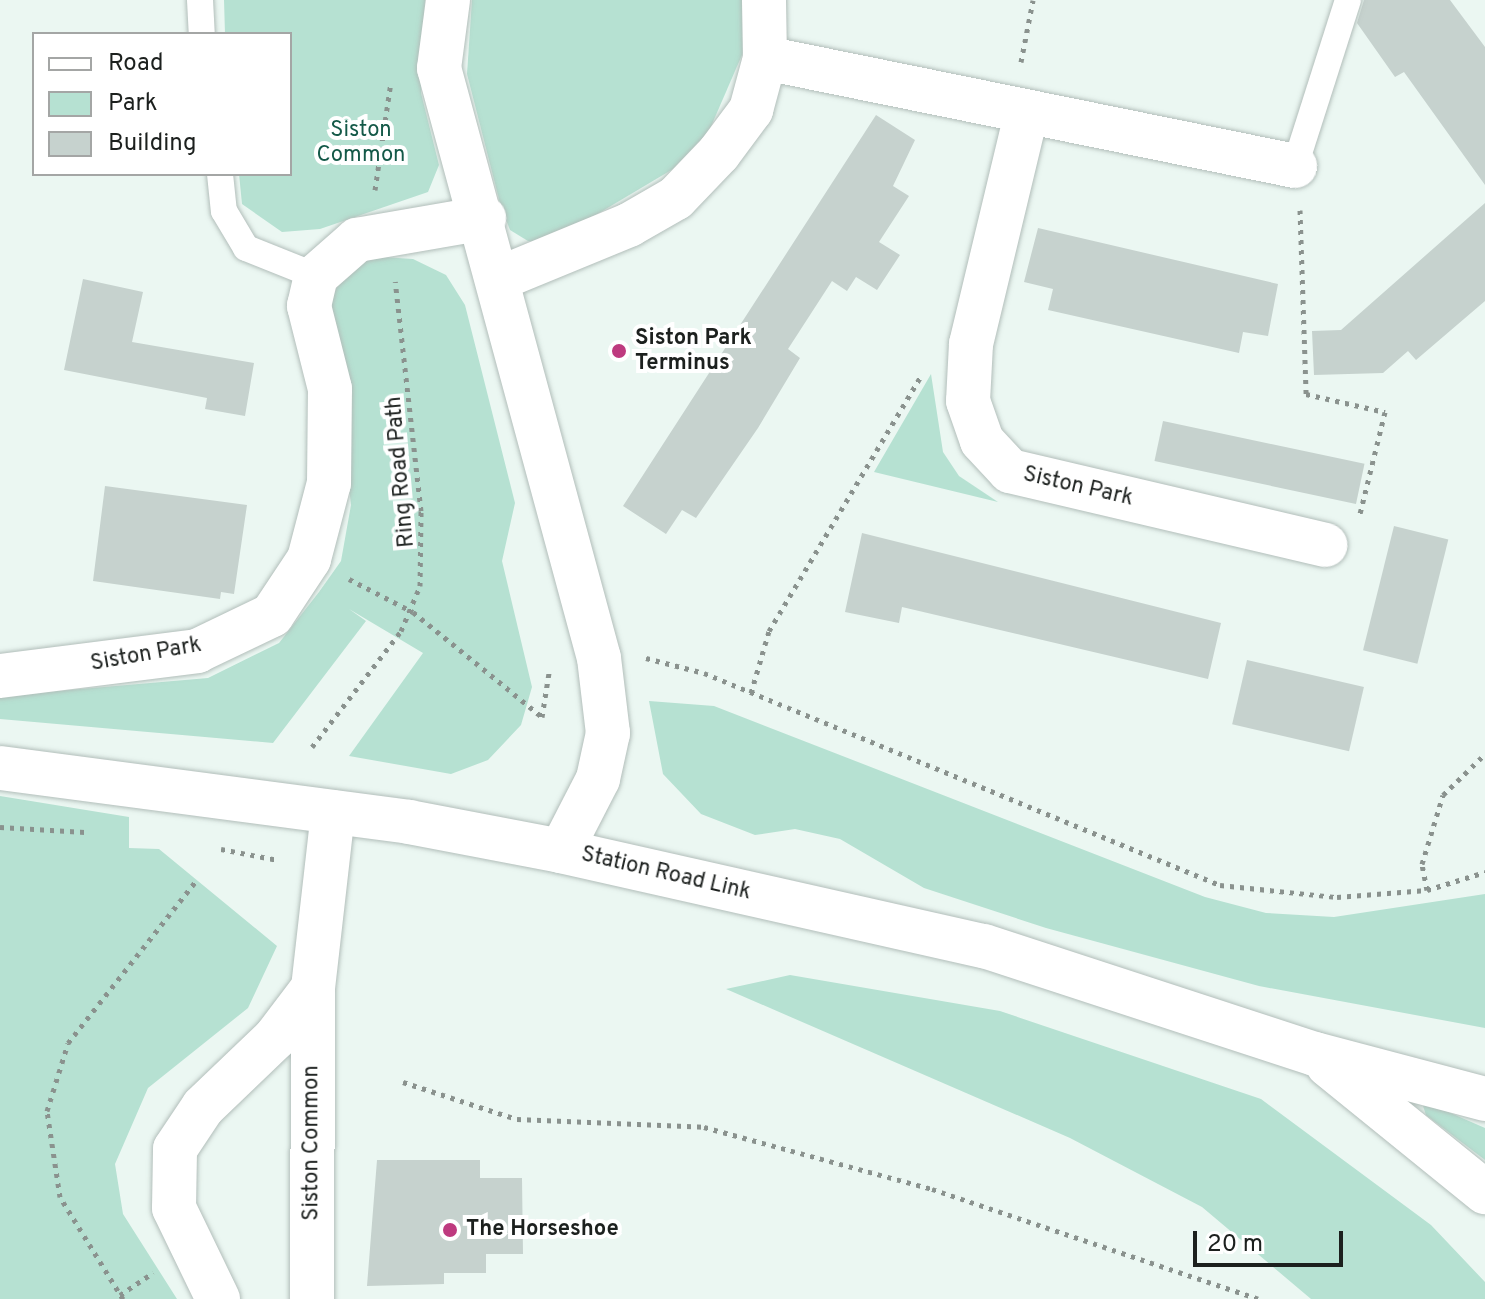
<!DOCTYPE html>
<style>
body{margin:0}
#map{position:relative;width:1485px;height:1299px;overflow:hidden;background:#ebf7f2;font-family:Overpass,sans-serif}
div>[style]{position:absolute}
.green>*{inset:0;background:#b6e1d2}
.building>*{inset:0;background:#c6d2ce;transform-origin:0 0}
.path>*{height:5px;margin-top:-2.5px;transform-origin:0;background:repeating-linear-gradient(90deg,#8a928e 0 4px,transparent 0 10px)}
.roads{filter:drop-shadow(0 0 2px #b2beba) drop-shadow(0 0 2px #b2beba)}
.service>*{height:26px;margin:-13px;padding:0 13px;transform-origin:13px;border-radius:13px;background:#fff}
.minor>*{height:44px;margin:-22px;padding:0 22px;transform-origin:22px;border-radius:22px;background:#fff}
.primary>*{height:44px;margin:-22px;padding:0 22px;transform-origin:22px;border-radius:22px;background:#fff}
.dots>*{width:22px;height:22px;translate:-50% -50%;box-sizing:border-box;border:4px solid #fff;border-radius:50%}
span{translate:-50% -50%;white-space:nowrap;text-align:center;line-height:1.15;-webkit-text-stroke:8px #fff;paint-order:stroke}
.park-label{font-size:22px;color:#145948}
.poi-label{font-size:22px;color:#1c201e;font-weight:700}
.left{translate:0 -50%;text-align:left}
.street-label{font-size:22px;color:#1c201e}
.legend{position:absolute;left:32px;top:32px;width:260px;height:144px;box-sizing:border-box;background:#fff;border:2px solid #a4a6a5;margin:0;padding:10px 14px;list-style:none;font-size:24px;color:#1c201e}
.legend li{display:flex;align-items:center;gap:16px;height:40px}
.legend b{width:40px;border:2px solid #a4a6a5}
.scale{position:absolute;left:1193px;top:1231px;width:150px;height:36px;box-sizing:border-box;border:4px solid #1c201e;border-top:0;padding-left:10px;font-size:24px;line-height:28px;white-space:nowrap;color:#1c201e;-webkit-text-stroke:6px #fff;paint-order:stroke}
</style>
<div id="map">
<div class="green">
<i style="clip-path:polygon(224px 0,425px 0,421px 93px,439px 165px,428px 192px,320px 229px,282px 232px,242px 204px,239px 174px,290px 174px,290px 34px,225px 34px)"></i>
<i style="clip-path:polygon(472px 0,745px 0,745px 48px,709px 131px,673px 169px,547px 244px,528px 241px,510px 230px,501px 207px,467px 74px)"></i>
<i style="clip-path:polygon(367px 256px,413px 259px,446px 275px,465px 305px,515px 503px,502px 561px,532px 687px,521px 725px,488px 760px,451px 774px,349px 756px,423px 653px,349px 609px,366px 621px,273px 743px,0 719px,0 696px,208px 678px,279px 643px,319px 592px,341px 561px,351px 505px,329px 306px,343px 272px)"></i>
<i style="clip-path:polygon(931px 374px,943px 452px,959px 476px,998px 502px,874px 472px)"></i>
<i style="clip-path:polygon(649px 701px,714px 706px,1205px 897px,1266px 913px,1334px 917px,1485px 894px,1485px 1028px,1259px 986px,1046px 928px,924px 888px,840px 839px,795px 829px,755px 835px,701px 814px,663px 774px)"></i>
<i style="clip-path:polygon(0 796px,129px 817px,129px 848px,159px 849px,277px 946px,248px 1008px,148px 1088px,115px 1164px,123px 1214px,177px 1299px,0 1299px)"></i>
<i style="clip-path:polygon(790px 975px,1000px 1011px,1261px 1099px,1431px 1225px,1485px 1282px,1485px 1299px,1311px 1299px,1202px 1207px,1070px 1138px,726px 989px)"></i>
<i style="clip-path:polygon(1430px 1104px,1485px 1128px,1485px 1160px,1426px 1115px,1423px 1106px)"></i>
</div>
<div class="building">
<i style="clip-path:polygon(1364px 0,1450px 0,1485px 47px,1485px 185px,1404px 72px,1395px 77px,1357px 23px)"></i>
<i style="clip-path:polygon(876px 115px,915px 140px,893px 186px,909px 196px,879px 242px,900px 255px,877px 290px,856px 277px,847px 291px,832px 281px,788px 349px,800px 358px,758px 428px,696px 518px,682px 510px,666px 534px,623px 506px)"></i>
<i style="clip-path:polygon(1485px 203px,1485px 301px,1416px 360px,1408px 351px,1383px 373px,1314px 375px,1312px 331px,1341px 330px)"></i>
<i style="clip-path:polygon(1038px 228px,1278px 284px,1268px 336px,1243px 332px,1239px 353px,1048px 310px,1053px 289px,1024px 282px)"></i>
<i style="clip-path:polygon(83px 279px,143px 292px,132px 342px,254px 363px,245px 416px,205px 409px,207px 398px,64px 370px)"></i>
<i style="left:1163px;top:421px;width:206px;height:41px;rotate:12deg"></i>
<i style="clip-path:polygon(105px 486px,247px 505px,234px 594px,221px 592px,220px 599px,93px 581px)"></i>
<i style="left:1394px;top:526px;width:56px;height:128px;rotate:14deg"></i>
<i style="clip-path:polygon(862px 533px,1221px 623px,1208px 679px,902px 607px,899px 623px,845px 612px)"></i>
<i style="left:1247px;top:660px;width:120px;height:66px;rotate:13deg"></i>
<i style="clip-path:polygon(377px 1160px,480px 1160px,480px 1178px,522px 1178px,523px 1254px,486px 1254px,486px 1273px,444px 1273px,444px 1284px,367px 1286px)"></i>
</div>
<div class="path">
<i style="left:1021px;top:62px;width:63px;rotate:-79deg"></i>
<i style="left:375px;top:190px;width:109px;rotate:-81.6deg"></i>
<i style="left:1300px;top:210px;width:184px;rotate:88.1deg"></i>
<i style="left:1306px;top:394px;width:81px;rotate:12.8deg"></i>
<i style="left:1385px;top:412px;width:105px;rotate:103.8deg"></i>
<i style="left:349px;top:579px;width:72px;rotate:27.3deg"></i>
<i style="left:413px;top:612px;width:166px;rotate:39.1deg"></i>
<i style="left:542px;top:717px;width:45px;rotate:-81deg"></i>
<i style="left:646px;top:658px;width:60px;rotate:14.5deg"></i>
<i style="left:704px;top:673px;width:558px;rotate:22.34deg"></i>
<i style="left:1220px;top:885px;width:118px;rotate:5.9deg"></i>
<i style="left:1337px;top:897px;width:90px;rotate:-4.4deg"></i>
<i style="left:1427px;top:890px;width:61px;rotate:-17.2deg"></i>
<i style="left:751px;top:693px;width:65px;rotate:-73.8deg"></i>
<i style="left:769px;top:631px;width:295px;rotate:-59.2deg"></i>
<i style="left:312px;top:747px;width:146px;rotate:-52.5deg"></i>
<i style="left:401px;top:631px;width:49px;rotate:-67.1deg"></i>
<i style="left:420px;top:586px;width:75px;rotate:-89.2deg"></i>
<i style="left:421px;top:511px;width:231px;rotate:-96.4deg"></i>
<i style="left:0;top:827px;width:85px;rotate:3.4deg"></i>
<i style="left:221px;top:849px;width:58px;rotate:10.9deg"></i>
<i style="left:1427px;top:890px;width:26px;rotate:-101deg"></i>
<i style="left:1422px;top:864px;width:72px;rotate:-73.1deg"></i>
<i style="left:1443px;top:795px;width:59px;rotate:-44.3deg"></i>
<i style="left:403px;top:1082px;width:120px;rotate:18deg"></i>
<i style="left:517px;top:1119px;width:187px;rotate:2.4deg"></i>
<i style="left:704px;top:1127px;width:236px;rotate:15.2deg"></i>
<i style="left:932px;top:1189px;width:344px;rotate:18.6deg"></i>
<i style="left:120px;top:1295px;width:40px;rotate:-34deg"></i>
<i style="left:123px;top:1299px;width:120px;rotate:-121.7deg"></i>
<i style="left:60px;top:1197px;width:87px;rotate:-98.6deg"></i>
<i style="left:47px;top:1111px;width:71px;rotate:-72.8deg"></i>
<i style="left:68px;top:1043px;width:205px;rotate:-51.7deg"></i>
</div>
<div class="roads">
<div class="service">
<i style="left:200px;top:0;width:34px;rotate:87deg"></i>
<i style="left:1295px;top:166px;width:174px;rotate:-72.3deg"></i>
<i style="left:220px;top:174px;width:37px;rotate:84deg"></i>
<i style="left:224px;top:211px;width:43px;rotate:59.3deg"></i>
<i style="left:246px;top:248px;width:75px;rotate:21.8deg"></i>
</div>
<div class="minor">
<i style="left:448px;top:0;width:69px;rotate:97.5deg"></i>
<i style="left:439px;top:68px;width:611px;rotate:74.83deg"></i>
<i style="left:599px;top:658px;width:76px;rotate:83.2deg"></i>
<i style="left:608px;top:733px;width:47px;rotate:102.3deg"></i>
<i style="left:598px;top:779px;width:81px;rotate:117.2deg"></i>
<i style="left:765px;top:58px;width:541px;rotate:11.52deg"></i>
<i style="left:1026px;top:115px;width:236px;rotate:103.5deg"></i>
<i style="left:971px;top:344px;width:57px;rotate:93deg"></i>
<i style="left:968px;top:401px;width:42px;rotate:70.7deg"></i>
<i style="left:982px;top:441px;width:41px;rotate:47deg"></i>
<i style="left:1010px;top:471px;width:324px;rotate:13.2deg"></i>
<i style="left:498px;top:279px;width:142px;rotate:-22.4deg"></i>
<i style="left:629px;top:225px;width:54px;rotate:-29.9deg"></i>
<i style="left:676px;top:198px;width:62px;rotate:-46.3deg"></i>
<i style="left:719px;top:153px;width:54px;rotate:-53.3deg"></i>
<i style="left:751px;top:110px;width:54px;rotate:-74.9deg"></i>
<i style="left:765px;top:58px;width:58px;rotate:-91deg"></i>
<i style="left:0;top:676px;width:199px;rotate:-7.2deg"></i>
<i style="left:197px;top:651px;width:83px;rotate:-25.6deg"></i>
<i style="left:272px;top:615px;width:67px;rotate:-56.5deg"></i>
<i style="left:309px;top:559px;width:79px;rotate:-75.3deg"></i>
<i style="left:329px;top:483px;width:94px;rotate:-89.4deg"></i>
<i style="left:330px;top:389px;width:86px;rotate:-104.2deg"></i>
<i style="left:309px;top:306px;width:31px;rotate:-77deg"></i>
<i style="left:316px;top:276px;width:55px;rotate:-41.3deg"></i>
<i style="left:357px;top:240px;width:129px;rotate:-9.8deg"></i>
<i style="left:218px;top:1299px;width:101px;rotate:-115.8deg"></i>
<i style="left:174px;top:1208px;width:59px;rotate:-89deg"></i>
<i style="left:175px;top:1149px;width:50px;rotate:-56.3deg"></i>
<i style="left:203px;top:1107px;width:100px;rotate:-43.8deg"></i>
<i style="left:275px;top:1038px;width:63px;rotate:-52.8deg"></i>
<i style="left:313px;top:988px;width:177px;rotate:-83.5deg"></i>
<i style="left:312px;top:1299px;width:311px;rotate:-89.8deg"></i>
</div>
<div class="primary">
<i style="left:0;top:768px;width:413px;rotate:7.5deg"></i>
<i style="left:409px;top:822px;width:155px;rotate:10.8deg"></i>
<i style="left:561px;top:851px;width:434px;rotate:12.7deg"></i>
<i style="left:984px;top:946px;width:348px;rotate:18.1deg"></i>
<i style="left:1315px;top:1054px;width:176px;rotate:14.8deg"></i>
<i style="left:1328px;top:1065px;width:202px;rotate:39deg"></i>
</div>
</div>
<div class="dots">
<i style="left:619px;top:351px;background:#be3a7f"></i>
<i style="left:450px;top:1230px;background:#be3a7f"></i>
</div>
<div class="park-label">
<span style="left:361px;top:143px">Siston<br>Common</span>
</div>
<div class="poi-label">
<span class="left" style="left:635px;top:351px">Siston Park<br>Terminus</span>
<span class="left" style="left:466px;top:1230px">The Horseshoe</span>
</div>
<div class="street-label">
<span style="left:401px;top:472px;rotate:-95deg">Ring Road Path</span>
<span style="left:1078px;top:487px;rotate:13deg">Siston Park</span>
<span style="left:146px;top:655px;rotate:-10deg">Siston Park</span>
<span style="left:666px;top:874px;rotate:13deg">Station Road Link</span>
<span style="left:312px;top:1143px;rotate:-90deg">Siston Common</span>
</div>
<ul class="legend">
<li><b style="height:10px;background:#fff"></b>Road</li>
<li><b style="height:22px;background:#b6e1d2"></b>Park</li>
<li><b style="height:22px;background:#c6d2ce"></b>Building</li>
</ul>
<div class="scale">20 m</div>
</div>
